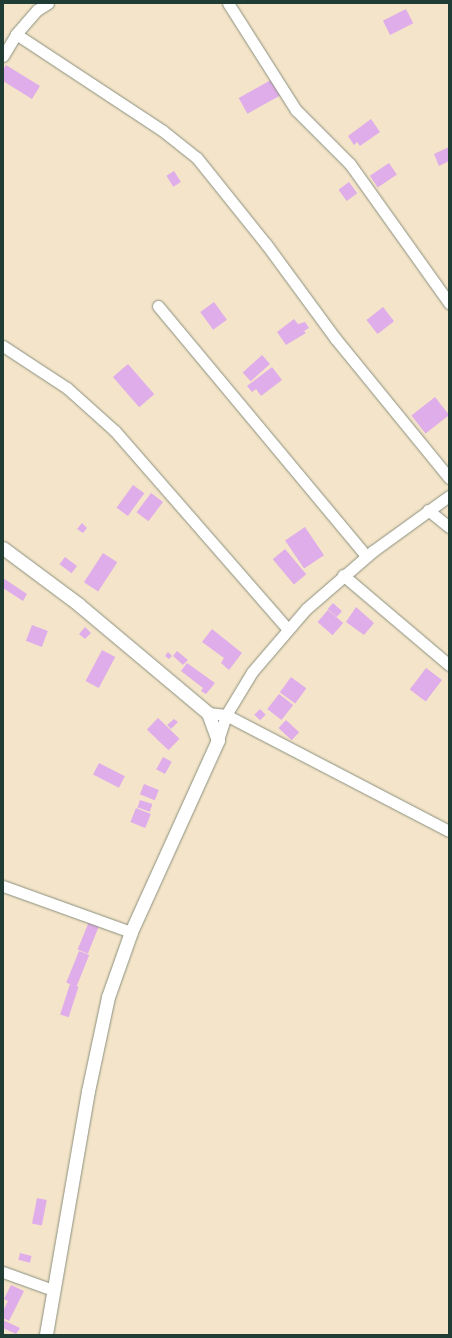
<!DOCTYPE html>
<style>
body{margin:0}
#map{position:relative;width:452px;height:1338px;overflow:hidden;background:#f4e4c9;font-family:"Old Standard TT",serif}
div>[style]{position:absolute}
.building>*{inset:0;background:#dfade9;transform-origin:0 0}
.roads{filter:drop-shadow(0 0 1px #8a907e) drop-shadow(0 0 1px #8a907e)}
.minor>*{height:11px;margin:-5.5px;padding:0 5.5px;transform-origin:5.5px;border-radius:5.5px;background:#fff}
.tertiary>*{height:13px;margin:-6.5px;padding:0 6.5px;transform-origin:6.5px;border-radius:6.5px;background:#fff}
span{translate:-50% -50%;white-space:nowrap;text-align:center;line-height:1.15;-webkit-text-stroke:4px #fcf5e5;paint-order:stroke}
.frame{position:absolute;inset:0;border:4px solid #1f3d34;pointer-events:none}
</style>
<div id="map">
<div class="building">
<i style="left:406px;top:9px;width:16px;height:26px;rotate:63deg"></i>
<i style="clip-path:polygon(6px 65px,40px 86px,32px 99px,3px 81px,3px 70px)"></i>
<i style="left:271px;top:80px;width:18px;height:37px;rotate:61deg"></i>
<i style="clip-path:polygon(371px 119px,380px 132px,360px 146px,357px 142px,354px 145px,348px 136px)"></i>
<i style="clip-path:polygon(449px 147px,449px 161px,439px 166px,434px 154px)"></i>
<i style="left:389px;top:163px;width:14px;height:23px;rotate:56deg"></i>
<i style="left:174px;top:171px;width:13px;height:9px;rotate:58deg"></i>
<i style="left:349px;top:182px;width:14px;height:13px;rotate:54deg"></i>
<i style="left:214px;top:302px;width:22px;height:17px;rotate:54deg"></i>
<i style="left:383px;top:307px;width:18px;height:21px;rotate:52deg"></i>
<i style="clip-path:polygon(294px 319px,298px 324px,305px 322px,309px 328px,304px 331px,306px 333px,286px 345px,277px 332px)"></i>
<i style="left:262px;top:355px;width:12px;height:26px;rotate:48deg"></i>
<i style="left:128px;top:364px;width:40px;height:20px;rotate:49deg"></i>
<i style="clip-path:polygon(272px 367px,282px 380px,261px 396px,256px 389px,252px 392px,247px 386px)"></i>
<i style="left:435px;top:397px;width:23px;height:30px;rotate:52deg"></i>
<i style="left:133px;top:485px;width:14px;height:28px;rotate:36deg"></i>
<i style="left:151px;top:493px;width:15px;height:24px;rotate:37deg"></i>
<i style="clip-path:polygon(82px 523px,87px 528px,83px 533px,77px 529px)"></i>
<i style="left:305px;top:527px;width:34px;height:24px;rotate:56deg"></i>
<i style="left:285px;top:549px;width:33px;height:16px;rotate:50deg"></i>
<i style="left:103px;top:553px;width:17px;height:35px;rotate:33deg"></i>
<i style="left:65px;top:557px;width:15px;height:9px;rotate:37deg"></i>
<i style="clip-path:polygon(3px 578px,27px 594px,23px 601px,3px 588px)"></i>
<i style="left:333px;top:603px;width:12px;height:8px;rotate:42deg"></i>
<i style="clip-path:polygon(356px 607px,374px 623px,364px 635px,346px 622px)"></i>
<i style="left:328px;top:610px;width:20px;height:16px;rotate:41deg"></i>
<i style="left:32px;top:625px;width:17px;height:17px;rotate:21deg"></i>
<i style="clip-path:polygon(85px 627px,91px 633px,85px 639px,79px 634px)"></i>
<i style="clip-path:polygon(212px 629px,242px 653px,229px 670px,221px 663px,224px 658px,202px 642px)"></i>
<i style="left:102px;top:650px;width:15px;height:35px;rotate:28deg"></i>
<i style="clip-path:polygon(177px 651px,188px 660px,183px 665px,173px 656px)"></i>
<i style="clip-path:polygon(168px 652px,172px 656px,169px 659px,165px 656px)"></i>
<i style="clip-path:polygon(187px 663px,215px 683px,206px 694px,201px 691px,203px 688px,181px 671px)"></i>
<i style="left:426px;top:668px;width:20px;height:27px;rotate:37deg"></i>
<i style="left:291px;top:677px;width:19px;height:19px;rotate:36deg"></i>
<i style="left:279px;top:694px;width:18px;height:19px;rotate:38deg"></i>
<i style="left:260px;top:709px;width:8px;height:8px;rotate:45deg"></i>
<i style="left:158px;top:718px;width:30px;height:16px;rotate:44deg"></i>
<i style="clip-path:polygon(174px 719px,178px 722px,171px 729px,167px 725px)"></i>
<i style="left:286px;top:720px;width:18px;height:11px;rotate:43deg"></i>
<i style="left:163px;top:757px;width:10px;height:14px;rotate:29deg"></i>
<i style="left:99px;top:763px;width:29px;height:13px;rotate:27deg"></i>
<i style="left:144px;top:784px;width:16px;height:11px;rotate:22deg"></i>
<i style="left:140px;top:800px;width:13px;height:8px;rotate:18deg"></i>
<i style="left:136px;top:808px;width:16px;height:15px;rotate:22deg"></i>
<i style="left:90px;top:919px;width:11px;height:33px;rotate:22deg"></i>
<i style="left:79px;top:951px;width:11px;height:34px;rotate:22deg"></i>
<i style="left:70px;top:984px;width:9px;height:32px;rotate:18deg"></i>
<i style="left:37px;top:1198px;width:10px;height:26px;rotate:11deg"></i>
<i style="left:20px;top:1253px;width:12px;height:7px;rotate:14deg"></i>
<i style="clip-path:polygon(11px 1285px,24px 1291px,9px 1321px,3px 1318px,3px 1311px,8px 1301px,4px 1299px)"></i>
<i style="clip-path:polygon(3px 1320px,20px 1328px,16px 1334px,3px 1328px)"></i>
</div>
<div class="roads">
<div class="minor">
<i style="left:228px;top:3px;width:127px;rotate:57.6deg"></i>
<i style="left:296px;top:110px;width:76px;rotate:45deg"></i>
<i style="left:350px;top:164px;width:171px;rotate:54.5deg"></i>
<i style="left:16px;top:34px;width:176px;rotate:33.4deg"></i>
<i style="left:163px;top:131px;width:43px;rotate:38.5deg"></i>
<i style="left:197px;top:158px;width:110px;rotate:51.3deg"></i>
<i style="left:266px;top:244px;width:117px;rotate:53.7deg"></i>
<i style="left:335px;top:338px;width:181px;rotate:50.8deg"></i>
<i style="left:3px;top:56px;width:26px;rotate:-59deg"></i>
<i style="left:16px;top:34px;width:32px;rotate:-49deg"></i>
<i style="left:37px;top:10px;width:13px;rotate:-32deg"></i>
<i style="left:158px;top:306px;width:325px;rotate:50.2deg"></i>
<i style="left:3px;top:346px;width:77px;rotate:33.3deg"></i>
<i style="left:67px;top:388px;width:64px;rotate:41.9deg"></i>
<i style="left:115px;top:431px;width:263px;rotate:48.9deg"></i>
<i style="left:428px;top:510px;width:27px;rotate:39deg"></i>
<i style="left:343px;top:575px;width:139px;rotate:40.3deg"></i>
<i style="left:208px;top:713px;width:18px;rotate:6deg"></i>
<i style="left:226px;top:715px;width:251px;rotate:27.5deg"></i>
<i style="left:218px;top:740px;width:26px;rotate:-72deg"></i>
<i style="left:226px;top:715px;width:50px;rotate:-58.8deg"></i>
<i style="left:252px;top:672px;width:83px;rotate:-49.4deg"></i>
<i style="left:306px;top:609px;width:89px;rotate:-40.9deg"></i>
<i style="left:373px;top:551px;width:94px;rotate:-35.9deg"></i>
<i style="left:3px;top:886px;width:136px;rotate:19.8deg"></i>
<i style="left:3px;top:1272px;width:53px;rotate:19.8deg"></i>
</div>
<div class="tertiary">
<i style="left:3px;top:548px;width:94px;rotate:36.7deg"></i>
<i style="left:78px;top:604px;width:170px;rotate:40deg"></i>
<i style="left:208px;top:713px;width:29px;rotate:70deg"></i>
<i style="left:218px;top:740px;width:211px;rotate:114.4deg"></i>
<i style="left:131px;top:932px;width:69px;rotate:109.5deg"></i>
<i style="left:108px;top:997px;width:96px;rotate:102deg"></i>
<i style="left:88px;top:1091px;width:248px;rotate:99.8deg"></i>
</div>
</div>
<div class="frame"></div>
</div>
